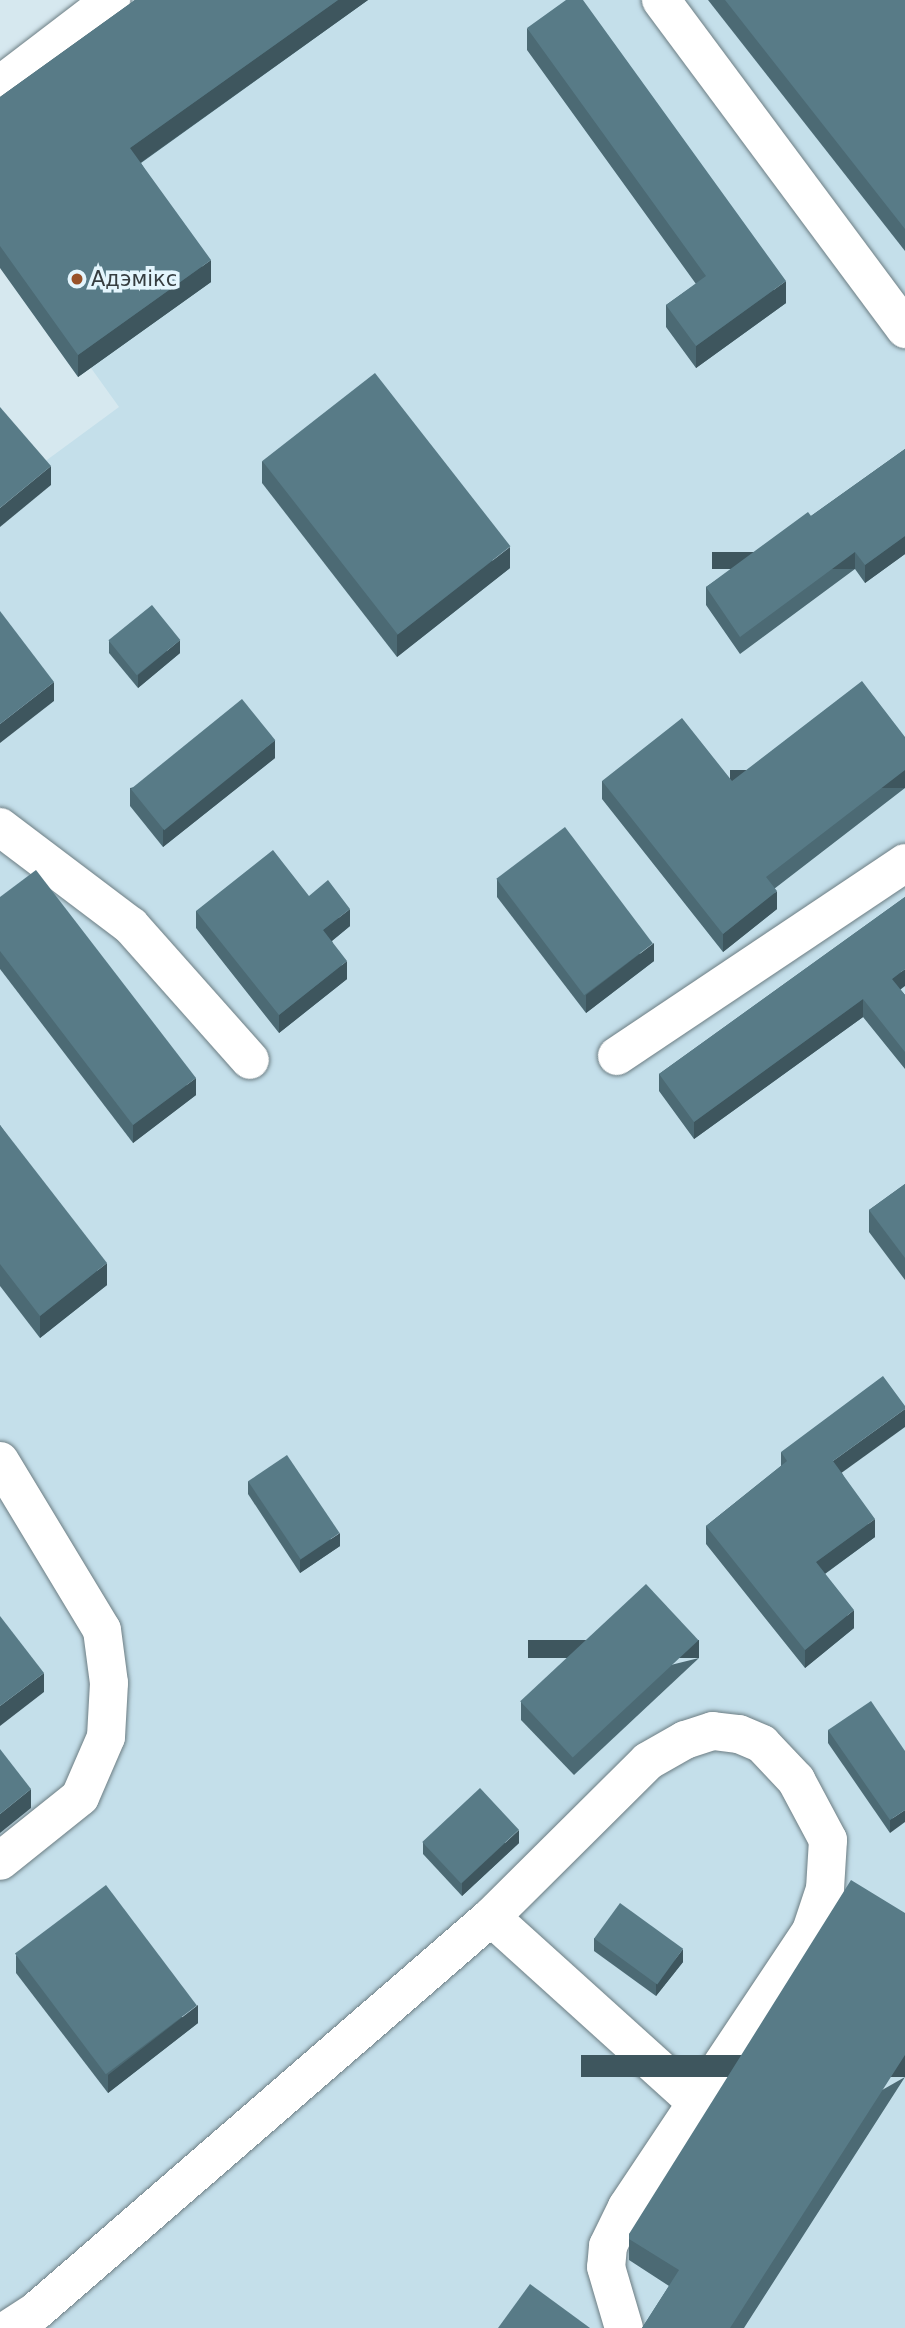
<!DOCTYPE html>
<meta charset="utf-8">
<style>
body{margin:0}
#map{position:relative;width:905px;height:2328px;overflow:hidden;background:#d6e8ef;font-family:"DejaVu Sans",sans-serif}
div>[style]{position:absolute}
.built>*{inset:0;background:#c4dfea}
.roads{filter:drop-shadow(0 0 2px #6c7d83) drop-shadow(0 0 2px #6c7d83)}
.minor>*{height:38px;margin:-19px;padding:0 19px;transform-origin:19px;border-radius:19px;background:#fff}
.wall>*{inset:0;background:#4c6a74}
.shaded-wall>*{inset:0;background:#3e565e;transform-origin:0 0}
.building>*{inset:0;background:#587b87;transform-origin:0 0}
.dots>*{width:19px;height:19px;translate:-50% -50%;box-sizing:border-box;border:4px solid #e3f5fd;border-radius:50%}
span{translate:-50% -50%;white-space:nowrap;text-align:center;line-height:1.15;-webkit-text-stroke:7px #e3f5fd;paint-order:stroke}
.poi-label{font-size:21px;color:#363d40}
.left{translate:0 -50%;text-align:left}
</style>
<div id="map">
<div class="built">
<i style="clip-path:polygon(165px 0,905px 0,905px 2328px,0 2328px,0 527px,36px 468px,119px 407px,91px 368px,0 119px)"></i>
</div>
<div class="roads">
<div class="minor">
<i style="left:661px;top:0;width:410px;rotate:53.4deg"></i>
<i style="left:0;top:85px;width:140px;rotate:-37.4deg"></i>
<i style="left:0;top:827px;width:164px;rotate:37.1deg"></i>
<i style="left:131px;top:926px;width:179px;rotate:48.4deg"></i>
<i style="left:617px;top:1056px;width:347px;rotate:-33.8deg"></i>
<i style="left:0;top:1461px;width:197px;rotate:58.9deg"></i>
<i style="left:102px;top:1630px;width:53px;rotate:82.5deg"></i>
<i style="left:109px;top:1683px;width:54px;rotate:93.2deg"></i>
<i style="left:106px;top:1737px;width:65px;rotate:113.4deg"></i>
<i style="left:80px;top:1797px;width:102px;rotate:141.3deg"></i>
<i style="left:491px;top:1917px;width:278px;rotate:42.1deg"></i>
<i style="left:10px;top:2328px;width:30px;rotate:-33deg"></i>
<i style="left:35px;top:2312px;width:603px;rotate:-40.9deg"></i>
<i style="left:491px;top:1917px;width:221px;rotate:-44.8deg"></i>
<i style="left:648px;top:1761px;width:43px;rotate:-29.6deg"></i>
<i style="left:685px;top:1740px;width:29px;rotate:-18deg"></i>
<i style="left:713px;top:1731px;width:26px;rotate:7deg"></i>
<i style="left:739px;top:1734px;width:25px;rotate:23deg"></i>
<i style="left:762px;top:1744px;width:50px;rotate:46.6deg"></i>
<i style="left:796px;top:1780px;width:68px;rotate:61.9deg"></i>
<i style="left:828px;top:1840px;width:49px;rotate:93.5deg"></i>
<i style="left:825px;top:1889px;width:44px;rotate:108.4deg"></i>
<i style="left:811px;top:1931px;width:332px;rotate:123.7deg"></i>
<i style="left:627px;top:2207px;width:43px;rotate:116deg"></i>
<i style="left:608px;top:2246px;width:21px;rotate:95deg"></i>
<i style="left:606px;top:2267px;width:64px;rotate:73.6deg"></i>
</div>
</div>
<div class="wall">
<i style="clip-path:polygon(135px 0,368px 0,141px 163px,211px 282px,78px 377px,0 268px,0 97px)"></i>
<i style="clip-path:polygon(708px 0,905px 0,905px 251px)"></i>
<i style="clip-path:polygon(527px 28px,786px 303px,696px 368px,666px 327px,666px 305px,696px 284px,527px 50px)"></i>
<i style="clip-path:polygon(905px 449px,905px 554px,865px 583px,855px 569px,740px 654px,706px 605px,706px 587px,811px 516px)"></i>
<i style="clip-path:polygon(262px 461px,510px 568px,397px 657px,262px 483px)"></i>
<i style="clip-path:polygon(109px 641px,180px 653px,138px 688px,109px 653px)"></i>
<i style="clip-path:polygon(275px 758px,163px 847px,130px 806px,130px 788px)"></i>
<i style="clip-path:polygon(602px 781px,905px 788px,774px 889px,777px 909px,723px 952px,602px 799px)"></i>
<i style="clip-path:polygon(497px 879px,654px 961px,586px 1013px,497px 897px)"></i>
<i style="clip-path:polygon(309px 896px,350px 926px,332px 941px,347px 979px,279px 1033px,196px 928px,196px 911px)"></i>
<i style="clip-path:polygon(0 897px,196px 1095px,133px 1143px,0 969px)"></i>
<i style="clip-path:polygon(905px 897px,900px 989px,905px 995px,905px 1069px,863px 1017px,694px 1139px,659px 1091px,659px 1074px)"></i>
<i style="clip-path:polygon(0 1125px,107px 1285px,40px 1338px,0 1286px)"></i>
<i style="clip-path:polygon(905px 1184px,905px 1280px,869px 1232px,869px 1210px)"></i>
<i style="clip-path:polygon(781px 1452px,842px 1473px,875px 1537px,825px 1574px,854px 1628px,805px 1668px,706px 1544px,706px 1526px,781px 1466px)"></i>
<i style="clip-path:polygon(248px 1481px,340px 1546px,300px 1573px,248px 1494px)"></i>
<i style="clip-path:polygon(699px 1658px,574px 1775px,521px 1720px,521px 1702px)"></i>
<i style="clip-path:polygon(828px 1730px,905px 1751px,890px 1833px,828px 1743px)"></i>
<i style="clip-path:polygon(423px 1842px,519px 1843px,462px 1896px,423px 1854px)"></i>
<i style="clip-path:polygon(594px 1938px,683px 1962px,656px 1996px,594px 1951px)"></i>
<i style="clip-path:polygon(16px 1955px,198px 2023px,108px 2093px,16px 1973px)"></i>
<i style="clip-path:polygon(905px 2077px,744px 2328px,642px 2328px,669px 2286px,629px 2260px,629px 2234px)"></i>
</div>
<div class="shaded-wall">
<i style="clip-path:polygon(338px 0,368px 0,130px 170px,130px 148px)"></i>
<i style="clip-path:polygon(211px 260px,211px 282px,78px 377px,78px 355px)"></i>
<i style="clip-path:polygon(786px 281px,786px 303px,696px 368px,696px 346px)"></i>
<i style="clip-path:polygon(51px 466px,51px 485px,0 527px,0 508px)"></i>
<i style="clip-path:polygon(905px 536px,905px 554px,865px 583px,865px 565px)"></i>
<i style="clip-path:polygon(510px 547px,510px 568px,397px 657px,397px 635px)"></i>
<i style="left:855px;top:552px;width:17px;height:143px;rotate:90deg"></i>
<i style="clip-path:polygon(180px 640px,180px 653px,138px 688px,138px 675px)"></i>
<i style="clip-path:polygon(54px 682px,54px 701px,0 743px,0 724px)"></i>
<i style="clip-path:polygon(275px 740px,275px 758px,163px 847px,163px 829px)"></i>
<i style="left:905px;top:770px;width:18px;height:175px;rotate:90deg"></i>
<i style="clip-path:polygon(777px 891px,777px 909px,723px 952px,723px 934px)"></i>
<i style="clip-path:polygon(350px 909px,350px 926px,323px 948px,323px 930px)"></i>
<i style="clip-path:polygon(654px 943px,654px 961px,586px 1013px,586px 995px)"></i>
<i style="clip-path:polygon(347px 961px,347px 979px,279px 1033px,279px 1015px)"></i>
<i style="clip-path:polygon(905px 969px,905px 986px,892px 996px,892px 979px)"></i>
<i style="clip-path:polygon(863px 999px,863px 1017px,694px 1139px,694px 1122px)"></i>
<i style="clip-path:polygon(196px 1078px,196px 1095px,133px 1143px,133px 1125px)"></i>
<i style="clip-path:polygon(107px 1263px,107px 1285px,40px 1338px,40px 1316px)"></i>
<i style="clip-path:polygon(905px 1409px,905px 1427px,833px 1479px,833px 1461px)"></i>
<i style="clip-path:polygon(875px 1519px,875px 1537px,816px 1580px,816px 1562px)"></i>
<i style="clip-path:polygon(340px 1533px,340px 1546px,300px 1573px,300px 1560px)"></i>
<i style="clip-path:polygon(854px 1610px,854px 1628px,805px 1668px,805px 1650px)"></i>
<i style="left:699px;top:1640px;width:18px;height:171px;rotate:90deg"></i>
<i style="clip-path:polygon(44px 1673px,44px 1692px,0 1726px,0 1706px)"></i>
<i style="clip-path:polygon(31px 1789px,31px 1808px,0 1833px,0 1814px)"></i>
<i style="clip-path:polygon(905px 1810px,905px 1822px,890px 1833px,890px 1820px)"></i>
<i style="clip-path:polygon(519px 1830px,519px 1843px,462px 1896px,462px 1883px)"></i>
<i style="clip-path:polygon(683px 1949px,683px 1962px,656px 1996px,656px 1984px)"></i>
<i style="clip-path:polygon(198px 2005px,198px 2023px,108px 2093px,108px 2075px)"></i>
<i style="left:905px;top:2055px;width:22px;height:324px;rotate:90deg"></i>
</div>
<div class="building">
<i style="clip-path:polygon(135px 0,338px 0,130px 148px,211px 260px,78px 355px,0 246px,0 97px)"></i>
<i style="clip-path:polygon(566px 0,583px 0,786px 281px,696px 346px,666px 305px,706px 276px,527px 28px)"></i>
<i style="clip-path:polygon(725px 0,905px 0,905px 229px)"></i>
<i style="left:375px;top:373px;width:220px;height:143px;rotate:52deg"></i>
<i style="clip-path:polygon(0 407px,51px 466px,0 508px)"></i>
<i style="clip-path:polygon(905px 449px,905px 536px,865px 565px,855px 552px,740px 637px,706px 587px,808px 512px,811px 516px)"></i>
<i style="left:152px;top:605px;width:45px;height:56px;rotate:51deg"></i>
<i style="clip-path:polygon(0 611px,54px 682px,0 724px)"></i>
<i style="clip-path:polygon(862px 681px,905px 737px,905px 770px,766px 877px,777px 891px,723px 934px,602px 781px,682px 718px,732px 781px)"></i>
<i style="left:242px;top:699px;width:53px;height:143px;rotate:51deg"></i>
<i style="left:565px;top:827px;width:146px;height:86px;rotate:53deg"></i>
<i style="clip-path:polygon(273px 850px,309px 896px,328px 880px,350px 909px,323px 930px,347px 961px,279px 1015px,196px 911px)"></i>
<i style="clip-path:polygon(36px 870px,196px 1078px,133px 1125px,0 951px,0 897px)"></i>
<i style="clip-path:polygon(905px 897px,905px 969px,892px 979px,905px 995px,905px 1052px,863px 999px,694px 1122px,659px 1074px)"></i>
<i style="clip-path:polygon(0 1125px,107px 1263px,40px 1316px,0 1264px)"></i>
<i style="clip-path:polygon(905px 1184px,905px 1258px,869px 1210px)"></i>
<i style="clip-path:polygon(883px 1376px,905px 1406px,905px 1409px,833px 1461px,875px 1519px,816px 1562px,854px 1610px,805px 1650px,706px 1526px,787px 1461px,781px 1452px)"></i>
<i style="left:287px;top:1455px;width:94px;height:47px;rotate:56deg"></i>
<i style="left:646px;top:1584px;width:77px;height:172px;rotate:47deg"></i>
<i style="clip-path:polygon(0 1616px,44px 1673px,0 1706px)"></i>
<i style="clip-path:polygon(871px 1701px,905px 1751px,905px 1810px,890px 1820px,828px 1730px)"></i>
<i style="clip-path:polygon(0 1749px,31px 1789px,0 1814px)"></i>
<i style="left:480px;top:1788px;width:57px;height:79px;rotate:47deg"></i>
<i style="clip-path:polygon(851px 1880px,905px 1913px,905px 2055px,730px 2328px,642px 2328px,679px 2270px,629px 2239px,629px 2234px)"></i>
<i style="left:106px;top:1885px;width:151px;height:114px;rotate:53deg"></i>
<i style="left:620px;top:1903px;width:78px;height:44px;rotate:36deg"></i>
<i style="clip-path:polygon(530px 2284px,590px 2328px,498px 2328px)"></i>
</div>
<div class="dots">
<i style="left:77px;top:279px;background:#985229"></i>
</div>
<div class="poi-label">
<span class="left" style="left:91px;top:279px">Адэмікс</span>
</div>
</div>
